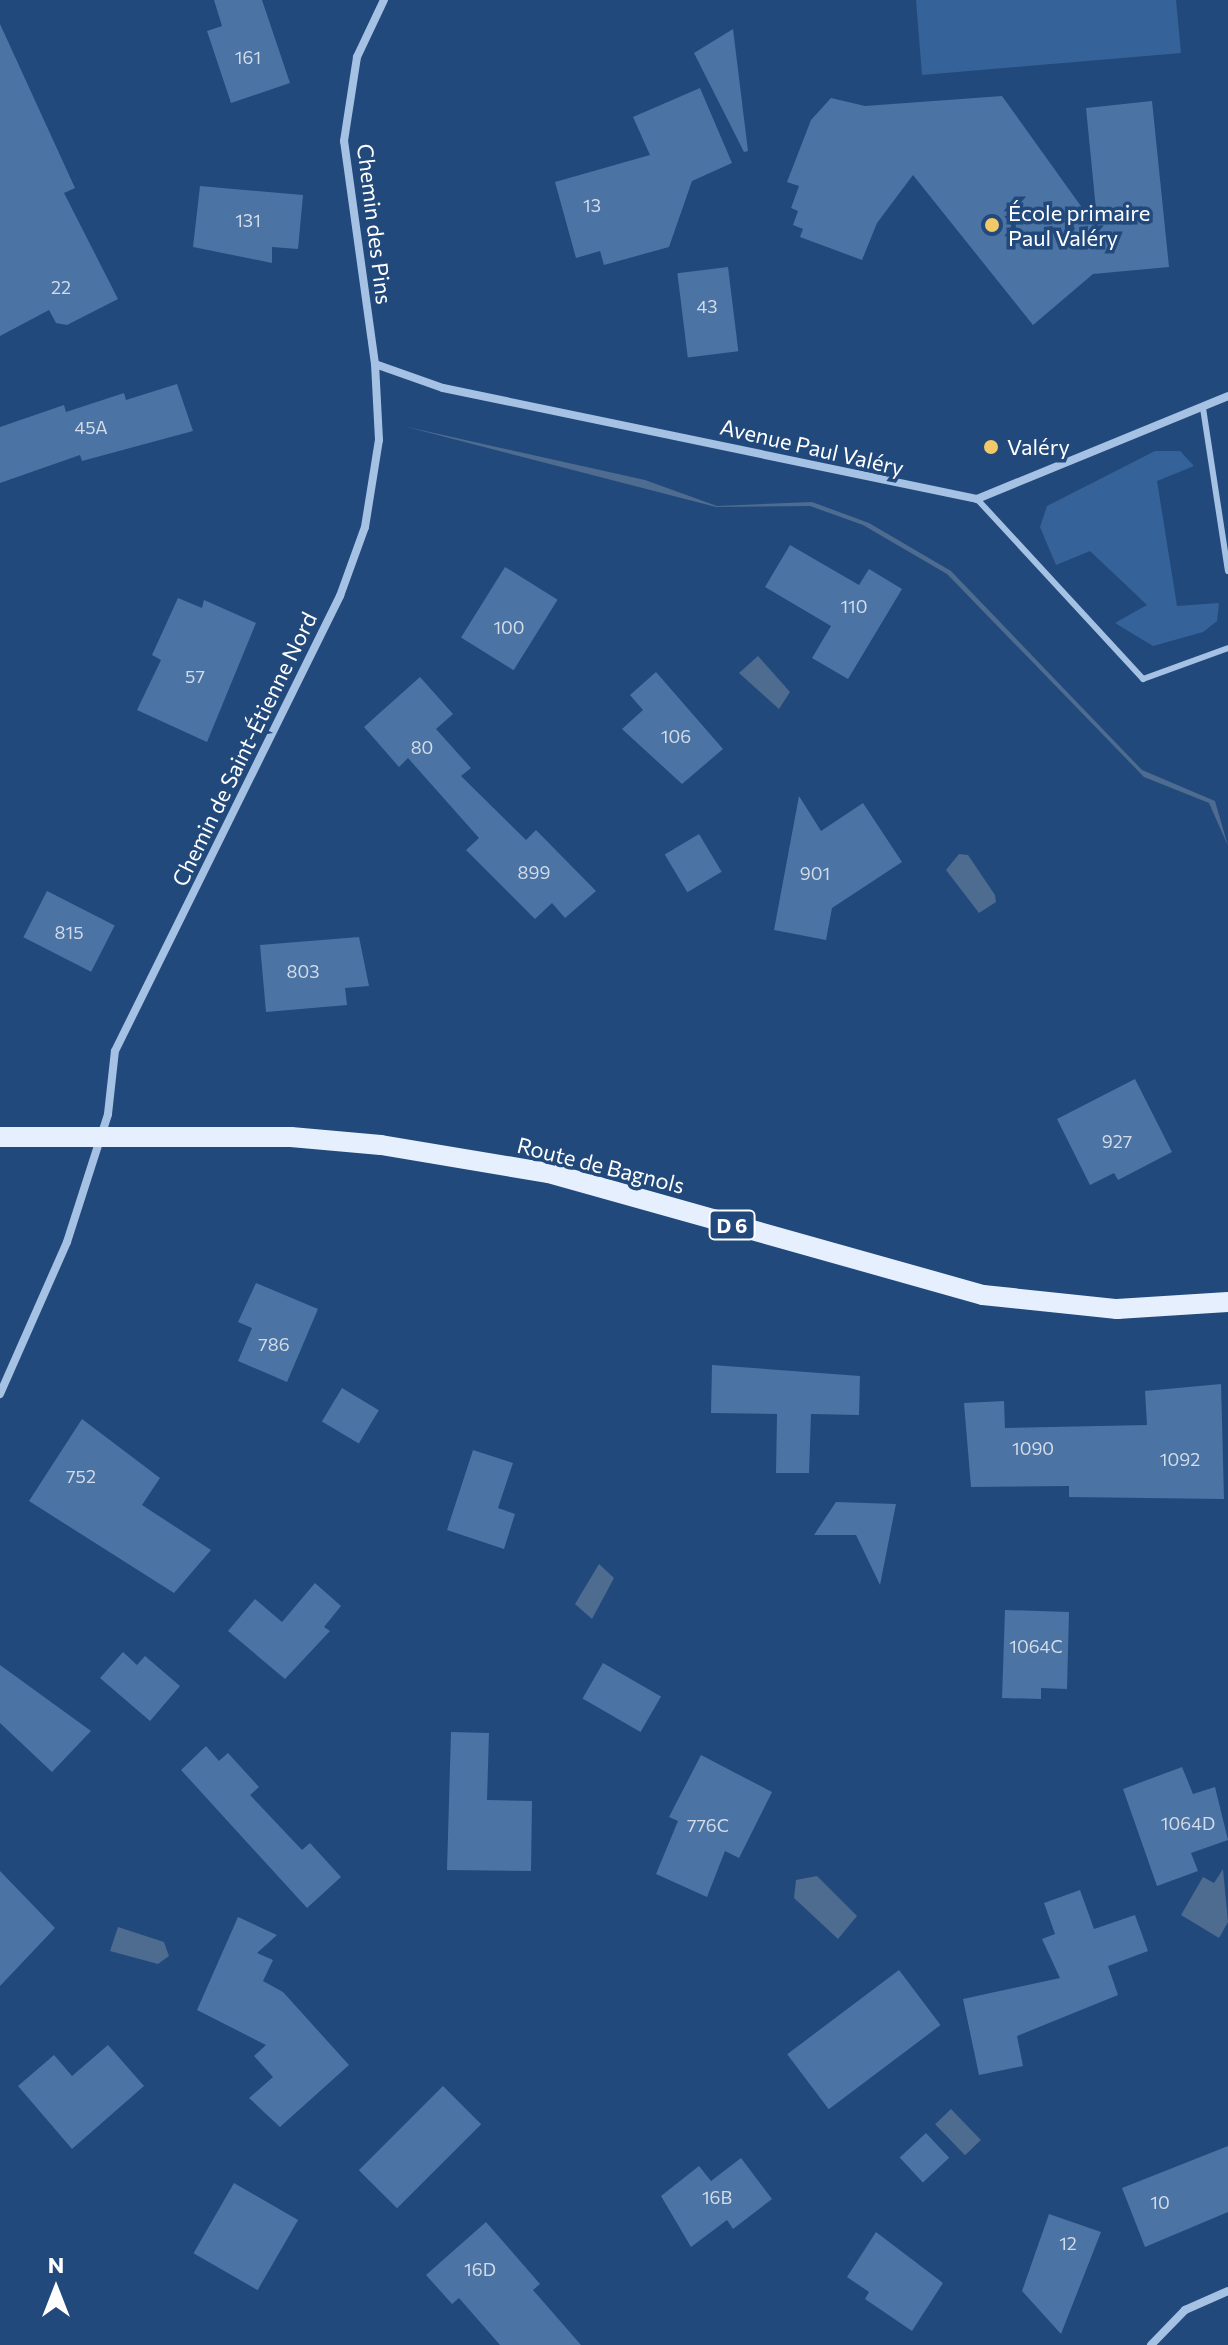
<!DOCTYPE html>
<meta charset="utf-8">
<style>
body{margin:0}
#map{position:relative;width:1228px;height:2345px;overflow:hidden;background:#22497b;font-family:Commissioner,sans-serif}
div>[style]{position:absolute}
.green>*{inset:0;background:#356399}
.water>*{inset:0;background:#4e6b90;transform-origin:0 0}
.building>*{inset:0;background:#4b73a4;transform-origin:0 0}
.lane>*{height:6px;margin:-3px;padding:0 3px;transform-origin:3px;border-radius:3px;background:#a5c2e5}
.street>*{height:8px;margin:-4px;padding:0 4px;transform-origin:4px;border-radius:4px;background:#a5c2e5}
.primary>*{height:20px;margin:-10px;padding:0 10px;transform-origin:10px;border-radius:10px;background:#e6effd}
.dots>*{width:22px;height:22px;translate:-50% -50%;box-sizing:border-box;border:4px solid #22497b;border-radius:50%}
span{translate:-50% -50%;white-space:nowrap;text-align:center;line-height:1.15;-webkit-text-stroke:7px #22497b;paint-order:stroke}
.number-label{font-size:18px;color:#d2dce8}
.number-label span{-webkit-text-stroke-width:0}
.shield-label span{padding:2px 6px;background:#22497b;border:2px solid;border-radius:6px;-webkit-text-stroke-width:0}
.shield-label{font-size:20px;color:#fff;font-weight:700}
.poi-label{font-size:22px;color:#fff}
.left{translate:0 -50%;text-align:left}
.street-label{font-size:22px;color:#fff}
.north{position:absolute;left:16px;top:2249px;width:80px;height:80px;-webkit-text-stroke:6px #22497b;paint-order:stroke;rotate:0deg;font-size:22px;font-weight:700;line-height:32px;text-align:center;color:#fff}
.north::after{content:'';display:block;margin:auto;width:28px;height:36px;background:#fff;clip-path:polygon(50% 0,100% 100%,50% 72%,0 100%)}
</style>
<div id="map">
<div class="green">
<i style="clip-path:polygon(916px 0,1176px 0,1181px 53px,922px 75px)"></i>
<i style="clip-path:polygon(1155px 451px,1180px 451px,1194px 466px,1157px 481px,1177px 606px,1219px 603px,1217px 621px,1203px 632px,1153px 646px,1115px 623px,1147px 605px,1090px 551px,1056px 565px,1040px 527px,1047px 506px)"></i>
</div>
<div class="water">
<i style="clip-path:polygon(403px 426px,645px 480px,717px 506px,812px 502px,869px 523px,951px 571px,1142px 770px,1215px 801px,1228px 846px,1209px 803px,1144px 777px,947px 574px,863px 525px,810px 506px,716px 507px)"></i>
<i style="clip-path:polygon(758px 656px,790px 692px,779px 709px,739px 673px)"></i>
<i style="clip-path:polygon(959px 854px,968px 855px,995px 895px,996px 902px,979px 913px,946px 870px)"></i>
<i style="clip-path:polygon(599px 1564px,614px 1578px,592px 1619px,575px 1604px)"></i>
<i style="clip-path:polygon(1223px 1869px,1228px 1922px,1219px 1938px,1181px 1915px,1203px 1877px,1214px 1883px)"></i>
<i style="clip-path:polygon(817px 1876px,857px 1916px,838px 1939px,794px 1898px,796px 1880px)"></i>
<i style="clip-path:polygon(118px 1927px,164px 1942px,169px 1956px,158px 1964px,110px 1951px)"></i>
<i style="left:951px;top:2109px;width:43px;height:22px;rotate:46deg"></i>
</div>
<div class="building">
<i style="clip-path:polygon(214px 0,262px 0,290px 83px,231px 103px,207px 31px,222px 26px)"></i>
<i style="clip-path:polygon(0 24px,75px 188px,64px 193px,118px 299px,67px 325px,56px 323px,49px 310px,0 336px)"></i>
<i style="clip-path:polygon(733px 29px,748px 151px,744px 152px,694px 53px)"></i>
<i style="clip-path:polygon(700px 88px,732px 163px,692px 181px,669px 247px,604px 265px,600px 251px,576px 258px,555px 182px,650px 155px,633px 117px)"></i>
<i style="clip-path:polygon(1002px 96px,1098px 230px,1086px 108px,1152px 101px,1169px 267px,1093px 274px,1033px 325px,913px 175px,877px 223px,862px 260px,800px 237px,803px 229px,793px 225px,798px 211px,791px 208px,799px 186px,787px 182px,811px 120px,831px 98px,865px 106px)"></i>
<i style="clip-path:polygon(200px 186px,303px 195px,298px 249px,272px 247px,272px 263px,193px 247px)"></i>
<i style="left:728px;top:267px;width:85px;height:51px;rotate:83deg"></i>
<i style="clip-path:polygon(177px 384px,193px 431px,82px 461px,80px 455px,0 483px,0 427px,64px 405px,66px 412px,124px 393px,126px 400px)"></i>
<i style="clip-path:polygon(790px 545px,859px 585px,869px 569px,902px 589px,848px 679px,812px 658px,831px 626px,765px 587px)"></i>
<i style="left:505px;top:567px;width:62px;height:83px;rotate:32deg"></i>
<i style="clip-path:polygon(178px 598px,202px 608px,204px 600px,256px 623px,207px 742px,137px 710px,161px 660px,152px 655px)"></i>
<i style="clip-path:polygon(656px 672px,723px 749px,682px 784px,622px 729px,643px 710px,630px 695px)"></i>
<i style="clip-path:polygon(420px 677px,453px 714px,436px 729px,471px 768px,461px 776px,526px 840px,536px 830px,596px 891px,565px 918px,552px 903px,535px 919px,466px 850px,479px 838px,408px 758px,399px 767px,364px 727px)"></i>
<i style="clip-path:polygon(799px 796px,821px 831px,863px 803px,902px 862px,832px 908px,826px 940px,774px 930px)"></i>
<i style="left:699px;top:834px;width:44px;height:40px;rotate:59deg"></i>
<i style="left:47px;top:891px;width:76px;height:52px;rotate:27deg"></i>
<i style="clip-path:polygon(359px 937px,369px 986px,345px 988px,347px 1005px,266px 1012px,260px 945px)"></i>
<i style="clip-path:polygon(1135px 1079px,1172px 1152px,1118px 1180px,1114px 1173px,1090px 1185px,1057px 1119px)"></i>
<i style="clip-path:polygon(256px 1283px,318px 1309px,287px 1382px,238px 1361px,252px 1328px,238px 1322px)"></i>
<i style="clip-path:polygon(712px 1365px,860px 1376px,859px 1415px,811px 1414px,809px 1473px,776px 1473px,777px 1414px,711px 1413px)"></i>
<i style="clip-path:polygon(1221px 1384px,1224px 1499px,1069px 1497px,1069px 1486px,971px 1487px,964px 1403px,1004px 1401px,1005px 1428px,1147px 1425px,1145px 1391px)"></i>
<i style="left:342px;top:1388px;width:43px;height:39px;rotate:31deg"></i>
<i style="clip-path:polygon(82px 1419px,160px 1478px,142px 1505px,211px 1550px,174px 1593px,29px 1501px)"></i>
<i style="clip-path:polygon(473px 1450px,513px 1463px,498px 1508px,515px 1514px,504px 1549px,447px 1530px)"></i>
<i style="clip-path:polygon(836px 1502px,896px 1504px,880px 1585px,856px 1535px,814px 1535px)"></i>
<i style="clip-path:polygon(315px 1583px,341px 1606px,324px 1627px,330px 1631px,285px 1679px,228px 1631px,255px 1599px,282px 1622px)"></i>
<i style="clip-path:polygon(1005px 1610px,1069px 1612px,1067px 1689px,1041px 1688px,1041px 1699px,1002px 1698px)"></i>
<i style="clip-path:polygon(123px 1652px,137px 1665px,145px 1656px,180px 1686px,150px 1721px,100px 1678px)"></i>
<i style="left:603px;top:1663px;width:67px;height:41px;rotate:30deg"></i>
<i style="clip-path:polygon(0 1665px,91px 1731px,52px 1772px,0 1723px)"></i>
<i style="clip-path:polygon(451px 1732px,489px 1733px,487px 1800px,532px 1801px,531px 1871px,447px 1870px)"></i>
<i style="clip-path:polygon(206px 1746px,219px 1761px,228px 1753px,259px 1787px,250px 1795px,302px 1850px,310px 1843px,341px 1877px,307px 1908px,181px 1770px)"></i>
<i style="clip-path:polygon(701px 1755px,772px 1792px,739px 1858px,725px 1851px,707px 1897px,656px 1874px,678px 1821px,669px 1817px)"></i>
<i style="clip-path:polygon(1182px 1767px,1193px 1794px,1215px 1787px,1228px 1840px,1191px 1853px,1198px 1871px,1157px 1886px,1123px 1789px)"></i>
<i style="clip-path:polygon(0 1871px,55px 1928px,0 1986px)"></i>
<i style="clip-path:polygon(1080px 1890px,1094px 1929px,1135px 1915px,1148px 1951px,1108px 1966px,1118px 1995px,1017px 2036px,1023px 2066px,979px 2075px,963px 1999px,1060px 1978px,1042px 1939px,1055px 1934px,1044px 1903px)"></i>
<i style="clip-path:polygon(238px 1917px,277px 1935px,257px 1953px,273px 1960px,263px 1981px,283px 1992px,349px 2065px,280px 2127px,249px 2098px,273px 2077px,254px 2056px,266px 2045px,197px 2010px)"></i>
<i style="left:899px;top:1970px;width:69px;height:140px;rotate:53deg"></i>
<i style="clip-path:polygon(108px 2045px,144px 2086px,72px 2149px,18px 2086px,54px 2055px,72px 2076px)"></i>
<i style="left:443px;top:2086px;width:54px;height:119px;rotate:45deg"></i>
<i style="left:926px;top:2133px;width:34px;height:36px;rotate:47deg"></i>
<i style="clip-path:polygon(1228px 2146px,1228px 2212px,1145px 2247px,1122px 2188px)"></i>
<i style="clip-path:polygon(741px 2158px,772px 2199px,733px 2229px,727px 2220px,691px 2247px,661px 2196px,699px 2166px,711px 2181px)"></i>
<i style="left:234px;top:2183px;width:74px;height:81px;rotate:30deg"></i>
<i style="clip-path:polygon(1049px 2214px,1101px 2232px,1061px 2334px,1022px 2291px)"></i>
<i style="clip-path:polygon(486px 2222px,540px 2284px,533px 2290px,581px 2345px,500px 2345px,459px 2298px,452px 2304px,426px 2275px)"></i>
<i style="clip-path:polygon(876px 2232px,943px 2283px,912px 2331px,865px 2299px,869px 2292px,847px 2277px)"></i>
</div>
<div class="lane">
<i style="left:1203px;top:408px;width:165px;rotate:81.3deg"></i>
<i style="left:977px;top:499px;width:245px;rotate:47.3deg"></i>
<i style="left:1143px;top:679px;width:90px;rotate:-20deg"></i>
</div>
<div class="street">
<i style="left:375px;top:364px;width:72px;rotate:19.4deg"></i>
<i style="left:443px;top:388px;width:545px;rotate:11.74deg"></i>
<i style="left:977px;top:499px;width:271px;rotate:-22.3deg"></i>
<i style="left:0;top:1394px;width:166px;rotate:-66.2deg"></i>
<i style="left:67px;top:1242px;width:134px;rotate:-72.2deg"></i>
<i style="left:108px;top:1114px;width:63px;rotate:-83.7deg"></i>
<i style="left:115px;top:1051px;width:508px;rotate:-63.69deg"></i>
<i style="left:340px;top:596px;width:73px;rotate:-70.1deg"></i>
<i style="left:365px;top:527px;width:88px;rotate:-80.9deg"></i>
<i style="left:379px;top:440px;width:76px;rotate:-93deg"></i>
<i style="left:375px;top:364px;width:225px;rotate:-97.9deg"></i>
<i style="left:344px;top:141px;width:85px;rotate:-81.2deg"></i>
<i style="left:357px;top:57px;width:63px;rotate:-64.7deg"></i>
<i style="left:1151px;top:2345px;width:49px;rotate:-45.8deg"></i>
<i style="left:1185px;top:2310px;width:47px;rotate:-23.8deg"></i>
</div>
<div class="primary">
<i style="left:0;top:1137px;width:291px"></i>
<i style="left:291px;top:1137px;width:90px;rotate:5.1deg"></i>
<i style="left:381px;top:1145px;width:170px;rotate:9.5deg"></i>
<i style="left:549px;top:1173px;width:451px;rotate:15.7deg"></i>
<i style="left:983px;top:1295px;width:135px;rotate:6deg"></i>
<i style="left:1117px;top:1309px;width:111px;rotate:-3.6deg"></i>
</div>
<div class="dots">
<i style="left:992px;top:225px;background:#f1c968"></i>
<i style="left:991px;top:447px;background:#f1c968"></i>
</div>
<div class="number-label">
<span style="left:248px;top:57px">161</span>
<span style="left:592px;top:205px">13</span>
<span style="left:248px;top:220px">131</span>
<span style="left:61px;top:287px">22</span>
<span style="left:707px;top:306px">43</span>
<span style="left:91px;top:427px">45A</span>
<span style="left:854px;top:606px">110</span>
<span style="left:509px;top:627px">100</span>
<span style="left:195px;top:676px">57</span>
<span style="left:676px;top:736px">106</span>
<span style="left:422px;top:747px">80</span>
<span style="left:534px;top:872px">899</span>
<span style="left:815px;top:873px">901</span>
<span style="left:69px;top:932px">815</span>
<span style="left:303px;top:971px">803</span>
<span style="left:1117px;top:1141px">927</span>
<span style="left:274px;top:1344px">786</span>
<span style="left:1033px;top:1448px">1090</span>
<span style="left:1180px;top:1459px">1092</span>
<span style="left:81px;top:1476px">752</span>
<span style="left:1036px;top:1646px">1064C</span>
<span style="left:1188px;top:1823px">1064D</span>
<span style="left:708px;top:1825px">776C</span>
<span style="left:717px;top:2197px">16B</span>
<span style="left:1160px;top:2202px">10</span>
<span style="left:1068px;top:2243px">12</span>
<span style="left:480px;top:2269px">16D</span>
</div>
<div class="shield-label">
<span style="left:732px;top:1225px">D 6</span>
</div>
<div class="poi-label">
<span class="left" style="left:1008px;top:225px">École primaire<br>Paul Valéry</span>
<span class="left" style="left:1007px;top:447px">Valéry</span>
</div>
<div class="street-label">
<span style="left:375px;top:224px;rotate:83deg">Chemin des Pins</span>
<span style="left:812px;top:447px;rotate:13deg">Avenue Paul Valéry</span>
<span style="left:244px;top:749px;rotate:-64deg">Chemin de Saint-Étienne Nord</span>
<span style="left:601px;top:1165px;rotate:14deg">Route de Bagnols</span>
</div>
<div class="north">N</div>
</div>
